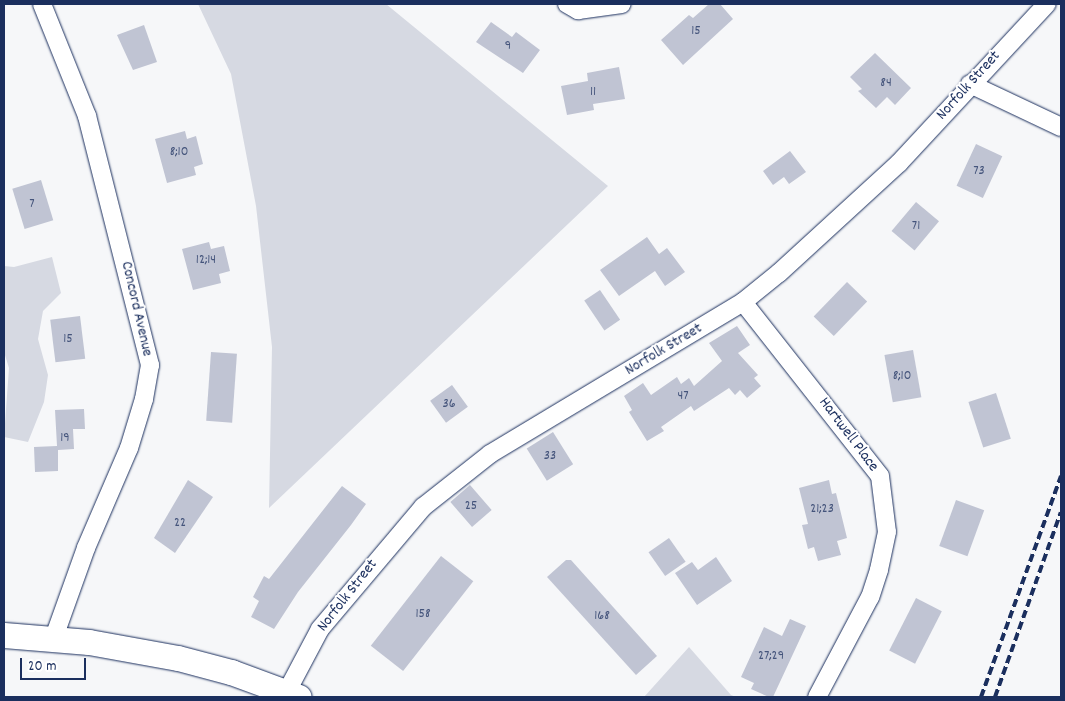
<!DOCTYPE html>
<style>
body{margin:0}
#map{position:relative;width:1065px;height:701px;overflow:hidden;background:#f6f7f9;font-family:Dekko,sans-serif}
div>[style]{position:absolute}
.green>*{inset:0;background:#d6d9e2}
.building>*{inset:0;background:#c0c4d3;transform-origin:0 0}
.roads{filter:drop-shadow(0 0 1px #1b2f5e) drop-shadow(0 0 1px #1b2f5e)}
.street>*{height:18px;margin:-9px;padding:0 9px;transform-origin:9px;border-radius:9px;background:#fff}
.secondary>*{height:25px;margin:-12.5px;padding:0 12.5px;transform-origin:12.5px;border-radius:12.5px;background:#fff}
.rail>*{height:4px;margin-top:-2px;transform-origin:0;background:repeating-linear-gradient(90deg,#1b2f5e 0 8px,transparent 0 12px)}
span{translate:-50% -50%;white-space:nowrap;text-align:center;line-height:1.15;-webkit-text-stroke:4px #fff;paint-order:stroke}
.number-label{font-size:14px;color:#44547b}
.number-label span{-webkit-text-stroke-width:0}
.street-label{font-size:16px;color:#1b2f5e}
.frame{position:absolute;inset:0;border:5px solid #1b2f5e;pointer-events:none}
.scale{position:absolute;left:20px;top:658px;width:66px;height:22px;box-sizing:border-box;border:2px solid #1b2f5e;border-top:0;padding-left:6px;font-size:15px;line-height:18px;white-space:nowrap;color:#1b2f5e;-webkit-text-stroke:4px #fff;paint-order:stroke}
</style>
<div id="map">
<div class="green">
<i style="clip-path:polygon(198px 4px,386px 4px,608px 186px,269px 508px,272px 347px,256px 206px,231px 74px)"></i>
<i style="clip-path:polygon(52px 257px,61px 293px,43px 311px,38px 339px,48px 375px,44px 402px,28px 442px,4px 437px,9px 368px,4px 352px,4px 266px,14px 267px)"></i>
<i style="clip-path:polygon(689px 647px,731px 695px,736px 697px,644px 697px)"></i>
</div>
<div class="building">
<i style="clip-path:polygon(709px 4px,720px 4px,733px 19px,683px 65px,661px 40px,689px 15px,693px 18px)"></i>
<i style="clip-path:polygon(491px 22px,512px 37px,516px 32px,540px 50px,523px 73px,476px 42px)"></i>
<i style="clip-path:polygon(144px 25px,157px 62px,133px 70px,117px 35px)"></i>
<i style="clip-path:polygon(875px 53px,911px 88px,895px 105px,887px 97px,876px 108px,858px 91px,862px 89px,850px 77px)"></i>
<i style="clip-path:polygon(619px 67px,625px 99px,593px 104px,594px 110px,567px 115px,561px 86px,588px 81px,587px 73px)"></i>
<i style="clip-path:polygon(185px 131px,187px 139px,196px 136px,203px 164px,194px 167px,196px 175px,167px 183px,155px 139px)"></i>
<i style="left:976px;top:144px;width:29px;height:46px;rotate:25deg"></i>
<i style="clip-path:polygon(790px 151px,806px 172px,789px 184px,784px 177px,773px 185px,763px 171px)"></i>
<i style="left:41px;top:180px;width:42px;height:30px;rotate:73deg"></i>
<i style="left:916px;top:202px;width:30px;height:38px;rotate:40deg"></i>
<i style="clip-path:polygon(647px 237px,659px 254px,667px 248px,685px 272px,665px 286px,655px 271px,619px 296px,600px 270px)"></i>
<i style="clip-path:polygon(209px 242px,211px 249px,224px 246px,230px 271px,219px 274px,221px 283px,193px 290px,182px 249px)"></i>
<i style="left:847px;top:282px;width:28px;height:48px;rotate:44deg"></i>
<i style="left:600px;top:290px;width:36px;height:19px;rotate:56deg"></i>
<i style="left:80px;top:316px;width:43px;height:30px;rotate:83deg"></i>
<i style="clip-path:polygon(737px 326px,750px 345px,738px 353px,758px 375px,754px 378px,761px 386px,747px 398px,740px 390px,735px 395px,729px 388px,694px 411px,691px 406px,661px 427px,664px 431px,647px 441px,629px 412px,632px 410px,624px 396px,643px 383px,651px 395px,677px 377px,681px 384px,689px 378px,694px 386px,722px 361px,709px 343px)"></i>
<i style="left:913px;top:350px;width:48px;height:29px;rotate:80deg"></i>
<i style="left:211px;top:352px;width:26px;height:69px;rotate:4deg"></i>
<i style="left:452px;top:385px;width:27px;height:27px;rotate:54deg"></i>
<i style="left:996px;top:393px;width:48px;height:29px;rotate:72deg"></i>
<i style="clip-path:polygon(84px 409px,85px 429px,73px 429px,74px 449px,58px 450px,58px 471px,35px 472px,34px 447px,57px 446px,55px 410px)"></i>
<i style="left:553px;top:432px;width:38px;height:31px;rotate:58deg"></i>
<i style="clip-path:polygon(188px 480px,213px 497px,175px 553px,154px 538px)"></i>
<i style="clip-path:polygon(829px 480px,832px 494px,836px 493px,847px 538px,837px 541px,841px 555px,818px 561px,814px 547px,808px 549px,802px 525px,808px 524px,799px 488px)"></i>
<i style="left:470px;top:485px;width:33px;height:26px;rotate:49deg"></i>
<i style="clip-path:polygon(342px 486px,366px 504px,351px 525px,298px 592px,274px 629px,251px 617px,259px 601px,253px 597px,264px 576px,269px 579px)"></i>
<i style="left:956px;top:500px;width:30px;height:49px;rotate:20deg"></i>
<i style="left:669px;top:538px;width:29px;height:25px;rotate:55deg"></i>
<i style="left:441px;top:556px;width:41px;height:114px;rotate:38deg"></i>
<i style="clip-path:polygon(716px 557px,732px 581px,697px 605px,675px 573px,692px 562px,698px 570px)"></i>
<i style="clip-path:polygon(566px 560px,571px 560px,657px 656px,636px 675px,547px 577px)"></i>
<i style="left:916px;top:598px;width:29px;height:59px;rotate:27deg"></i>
<i style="clip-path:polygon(790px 619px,806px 626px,773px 697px,769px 697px,751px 689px,754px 683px,741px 677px,764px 627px,782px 636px)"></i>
</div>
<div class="roads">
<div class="street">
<i style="left:42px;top:4px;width:121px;rotate:68.1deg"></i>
<i style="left:87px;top:116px;width:257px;rotate:75.8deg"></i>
<i style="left:150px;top:365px;width:35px;rotate:100deg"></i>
<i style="left:144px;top:399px;width:51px;rotate:107deg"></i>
<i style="left:129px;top:448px;width:109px;rotate:113.3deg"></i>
<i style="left:86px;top:548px;width:98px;rotate:109.7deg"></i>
<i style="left:567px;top:4px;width:13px;rotate:29deg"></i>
<i style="left:578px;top:10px;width:44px;rotate:-7.8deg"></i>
<i style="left:970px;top:84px;width:101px;rotate:25.3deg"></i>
<i style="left:743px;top:302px;width:221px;rotate:51.8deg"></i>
<i style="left:880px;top:476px;width:56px;rotate:82.9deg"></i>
<i style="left:887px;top:532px;width:39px;rotate:102deg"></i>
<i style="left:879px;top:570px;width:28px;rotate:108deg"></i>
<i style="left:870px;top:597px;width:113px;rotate:117.9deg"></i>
<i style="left:284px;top:697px;width:77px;rotate:-62.1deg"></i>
<i style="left:320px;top:629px;width:160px;rotate:-49.8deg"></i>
<i style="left:423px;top:507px;width:85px;rotate:-38.3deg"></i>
<i style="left:490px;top:454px;width:295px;rotate:-31deg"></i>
<i style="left:743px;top:302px;width:46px;rotate:-38.9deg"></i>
<i style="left:779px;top:273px;width:163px;rotate:-42.5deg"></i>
<i style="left:899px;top:163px;width:217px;rotate:-47.1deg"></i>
</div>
<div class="secondary">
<i style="left:4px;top:635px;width:85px;rotate:4.7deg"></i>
<i style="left:89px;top:642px;width:90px;rotate:10.2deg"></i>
<i style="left:178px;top:658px;width:55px;rotate:14.8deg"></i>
<i style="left:231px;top:672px;width:72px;rotate:20.2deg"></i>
</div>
</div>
<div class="rail">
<i style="left:981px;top:697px;width:235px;rotate:-70.1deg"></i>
<i style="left:995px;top:697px;width:196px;rotate:-70.4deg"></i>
</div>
<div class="number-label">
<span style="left:696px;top:31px">15</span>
<span style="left:508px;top:46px">9</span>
<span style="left:886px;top:83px">84</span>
<span style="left:593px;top:92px">11</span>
<span style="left:179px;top:152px">8;10</span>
<span style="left:979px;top:171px">73</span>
<span style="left:32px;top:204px">7</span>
<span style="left:916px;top:226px">71</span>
<span style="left:206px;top:260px">12;14</span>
<span style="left:68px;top:339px">15</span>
<span style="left:902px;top:376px">8;10</span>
<span style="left:683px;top:396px">47</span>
<span style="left:449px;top:404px">36</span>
<span style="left:65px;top:438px">19</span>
<span style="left:550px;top:456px">33</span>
<span style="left:471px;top:506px">25</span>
<span style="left:822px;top:509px">21;23</span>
<span style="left:180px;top:523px">22</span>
<span style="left:423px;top:614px">158</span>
<span style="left:602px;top:616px">168</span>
<span style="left:771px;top:656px">27;29</span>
</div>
<div class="street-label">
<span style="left:969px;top:86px;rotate:-48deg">Norfolk Street</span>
<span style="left:136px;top:309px;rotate:77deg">Concord Avenue</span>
<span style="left:664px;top:350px;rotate:-31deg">Norfolk Street</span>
<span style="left:848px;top:435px;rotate:53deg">Hartwell Place</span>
<span style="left:348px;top:596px;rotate:-52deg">Norfolk Street</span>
</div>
<div class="frame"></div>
<div class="scale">20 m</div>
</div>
